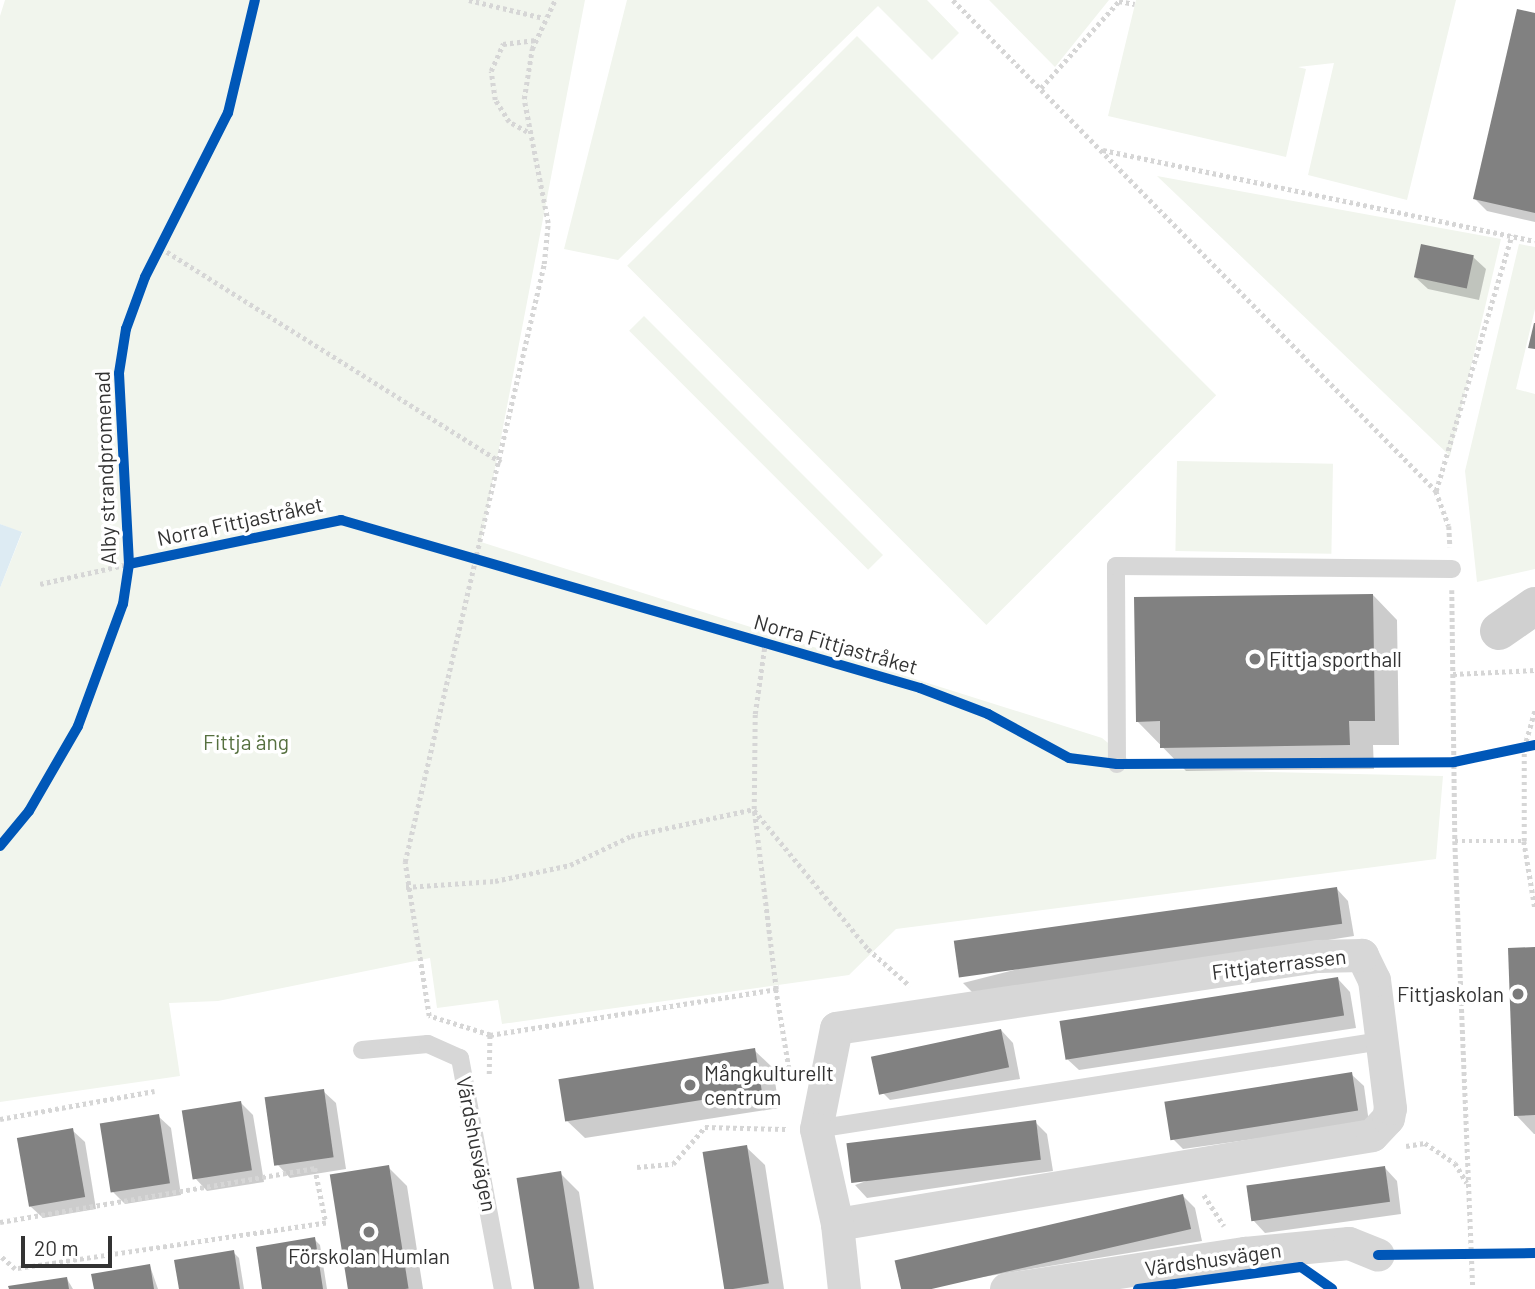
<!DOCTYPE html>
<meta charset="utf-8">
<style>
body{margin:0}
#map{position:relative;width:1535px;height:1289px;overflow:hidden;background:#fff;font-family:Barlow,sans-serif}
div>[style]{position:absolute}
.green>*{inset:0;background:#f1f5ed;transform-origin:0 0}
.water>*{inset:0;background:#ddebf3}
.shadow>*{inset:0;background:#0003}
.building>*{inset:0;background:#818181;transform-origin:0 0}
.path>*{height:4.5px;margin-top:-2.25px;transform-origin:0;background:repeating-linear-gradient(90deg,#d6d6d6 0 3.5px,transparent 0 7px)}
.lane>*{height:18px;margin:-9px;padding:0 9px;transform-origin:9px;border-radius:9px;background:#d7d7d7}
.street>*{height:33px;margin:-16.5px;padding:0 16.5px;transform-origin:16.5px;border-radius:16.5px;background:#d7d7d7}
.secondary>*{height:38px;margin:-19px;padding:0 19px;transform-origin:19px;border-radius:19px;background:#d0d0d0}
.cycleway>*{height:10px;margin:-5px;padding:0 5px;transform-origin:5px;border-radius:5px;background:#0057b8}
.dots>*{width:19px;height:19px;translate:-50% -50%;box-sizing:border-box;border:4px solid #fff;border-radius:50%}
span{translate:-50% -50%;white-space:nowrap;text-align:center;line-height:1.15;-webkit-text-stroke:7px #fff;paint-order:stroke}
.street-label{font-size:21px;color:#333}
.poi-label{font-size:21px;color:#333}
.left{translate:0 -50%;text-align:left}
.right{translate:-100% -50%;text-align:right}
.park-label{font-size:21px;color:#56703f}
.scale{position:absolute;left:21px;top:1236px;width:91px;height:32px;box-sizing:border-box;border:4px solid #333;border-top:0;padding-left:9px;font-size:21px;line-height:24px;white-space:nowrap;color:#333;-webkit-text-stroke:5px #fff;paint-order:stroke}
</style>
<div id="map">
<div class="green">
<i style="clip-path:polygon(5px 0,585px 0,481px 542px,1102px 738px,1140px 769px,1443px 776px,1436px 859px,896px 929px,849px 975px,502px 1024px,498px 1000px,437px 1008px,430px 958px,218px 1001px,169px 1003px,180px 1076px,0 1102px,0 588px,22px 533px,0 524px,0 16px)"></i>
<i style="clip-path:polygon(627px 0,927px 0,959px 33px,932px 60px,878px 6px,618px 260px,564px 249px)"></i>
<i style="clip-path:polygon(989px 0,1109px 0,1055px 67px)"></i>
<i style="clip-path:polygon(1136px 0,1456px 0,1407px 200px,1308px 175px,1334px 63px,1298px 67px,1306px 69px,1286px 157px,1108px 116px)"></i>
<i style="left:857px;top:36px;width:508px;height:325px;rotate:45deg"></i>
<i style="clip-path:polygon(1157px 176px,1501px 239px,1450px 456px)"></i>
<i style="clip-path:polygon(1519px 244px,1535px 247px,1535px 309px,1516px 389px,1535px 394px,1535px 569px,1477px 582px,1465px 471px)"></i>
<i style="left:644px;top:316px;width:338px;height:21px;rotate:45deg"></i>
<i style="left:1177px;top:461px;width:156px;height:90px;rotate:1deg"></i>
</div>
<div class="water">
<i style="clip-path:polygon(0 524px,22px 532px,0 588px)"></i>
</div>
<div class="shadow">
<i style="clip-path:polygon(1535px 15px,1535px 222px,1487px 211px,1475px 199px)"></i>
<i style="clip-path:polygon(1473px 257px,1486px 269px,1479px 300px,1428px 289px,1415px 277px)"></i>
<i style="clip-path:polygon(1373px 595px,1397px 620px,1399px 745px,1373px 745px,1374px 769px,1186px 771px,1137px 721px)"></i>
<i style="clip-path:polygon(1336px 888px,1348px 901px,1354px 936px,975px 995px,963px 983px)"></i>
<i style="clip-path:polygon(1535px 949px,1535px 1134px,1534px 1134px,1516px 1115px)"></i>
<i style="clip-path:polygon(1338px 979px,1350px 992px,1356px 1028px,1079px 1070px,1066px 1058px)"></i>
<i style="clip-path:polygon(1001px 1030px,1013px 1043px,1020px 1079px,890px 1100px,878px 1088px)"></i>
<i style="clip-path:polygon(754px 1050px,773px 1068px,779px 1108px,585px 1138px,566px 1120px)"></i>
<i style="clip-path:polygon(1351px 1074px,1364px 1086px,1369px 1123px,1183px 1149px,1171px 1137px)"></i>
<i style="clip-path:polygon(323px 1091px,336px 1103px,346px 1169px,290px 1178px,278px 1165px)"></i>
<i style="clip-path:polygon(241px 1103px,253px 1115px,264px 1182px,207px 1191px,195px 1178px)"></i>
<i style="clip-path:polygon(158px 1116px,171px 1128px,181px 1195px,125px 1204px,113px 1192px)"></i>
<i style="clip-path:polygon(1035px 1122px,1047px 1134px,1053px 1171px,867px 1198px,855px 1185px)"></i>
<i style="clip-path:polygon(72px 1130px,85px 1142px,96px 1209px,43px 1218px,30px 1206px)"></i>
<i style="clip-path:polygon(746px 1147px,765px 1165px,784px 1289px,727px 1289px,705px 1153px)"></i>
<i style="clip-path:polygon(388px 1167px,407px 1186px,423px 1289px,350px 1289px)"></i>
<i style="clip-path:polygon(1385px 1168px,1397px 1181px,1401px 1214px,1265px 1233px,1253px 1220px)"></i>
<i style="clip-path:polygon(560px 1173px,579px 1192px,594px 1289px,536px 1289px)"></i>
<i style="clip-path:polygon(1183px 1196px,1195px 1208px,1202px 1241px,910px 1289px,898px 1276px)"></i>
<i style="clip-path:polygon(314px 1239px,320px 1245px,327px 1289px,264px 1289px)"></i>
<i style="clip-path:polygon(233px 1252px,239px 1258px,244px 1289px,181px 1289px)"></i>
<i style="clip-path:polygon(150px 1266px,158px 1289px,96px 1289px)"></i>
<i style="clip-path:polygon(67px 1279px,73px 1289px,10px 1289px)"></i>
</div>
<div class="building">
<i style="clip-path:polygon(1517px 9px,1535px 13px,1535px 213px,1473px 199px)"></i>
<i style="left:1421px;top:244px;width:54px;height:34px;rotate:12deg"></i>
<i style="clip-path:polygon(1534px 323px,1535px 323px,1535px 349px,1528px 348px)"></i>
<i style="clip-path:polygon(1373px 594px,1375px 721px,1349px 721px,1350px 745px,1160px 748px,1160px 721px,1136px 722px,1134px 597px)"></i>
<i style="left:1337px;top:887px;width:37px;height:387px;rotate:82deg"></i>
<i style="clip-path:polygon(1535px 947px,1535px 1115px,1514px 1116px,1508px 948px)"></i>
<i style="left:1338px;top:977px;width:39px;height:282px;rotate:81deg"></i>
<i style="left:1001px;top:1029px;width:39px;height:133px;rotate:78deg"></i>
<i style="left:755px;top:1048px;width:43px;height:199px;rotate:81deg"></i>
<i style="left:1352px;top:1072px;width:39px;height:190px;rotate:81deg"></i>
<i style="left:324px;top:1089px;width:69px;height:60px;rotate:82deg"></i>
<i style="left:241px;top:1101px;width:70px;height:60px;rotate:81deg"></i>
<i style="left:159px;top:1114px;width:70px;height:60px;rotate:81deg"></i>
<i style="left:1036px;top:1120px;width:40px;height:191px;rotate:83deg"></i>
<i style="left:73px;top:1128px;width:70px;height:57px;rotate:80deg"></i>
<i style="left:747px;top:1145px;width:140px;height:45px;rotate:81deg"></i>
<i style="left:389px;top:1165px;width:125px;height:60px;rotate:81deg"></i>
<i style="left:1385px;top:1166px;width:36px;height:140px;rotate:82deg"></i>
<i style="left:561px;top:1171px;width:119px;height:45px;rotate:81deg"></i>
<i style="left:1183px;top:1194px;width:36px;height:296px;rotate:77deg"></i>
<i style="clip-path:polygon(315px 1237px,323px 1289px,262px 1289px,256px 1247px)"></i>
<i style="clip-path:polygon(234px 1250px,240px 1289px,179px 1289px,174px 1260px)"></i>
<i style="clip-path:polygon(150px 1264px,154px 1289px,94px 1289px,91px 1274px)"></i>
<i style="clip-path:polygon(67px 1277px,69px 1289px,9px 1289px,8px 1286px)"></i>
</div>
<div class="path">
<i style="left:469px;top:0;width:77px;rotate:13.5deg"></i>
<i style="left:953px;top:0;width:689px;rotate:45.47deg"></i>
<i style="left:1436px;top:491px;width:267px;rotate:-73.5deg"></i>
<i style="left:1041px;top:88px;width:117px;rotate:-48.1deg"></i>
<i style="left:1119px;top:1px;width:16px;rotate:11deg"></i>
<i style="left:527px;top:132px;width:21px;rotate:-151deg"></i>
<i style="left:509px;top:122px;width:26px;rotate:-122deg"></i>
<i style="left:495px;top:100px;width:29px;rotate:-98deg"></i>
<i style="left:491px;top:71px;width:30px;rotate:-66deg"></i>
<i style="left:503px;top:44px;width:33px;rotate:-7deg"></i>
<i style="left:1103px;top:150px;width:441px;rotate:11.9deg"></i>
<i style="left:161px;top:248px;width:402px;rotate:32.2deg"></i>
<i style="left:1436px;top:491px;width:37px;rotate:70deg"></i>
<i style="left:1449px;top:526px;width:21px;rotate:87deg"></i>
<i style="left:40px;top:584px;width:91px;rotate:-12.7deg"></i>
<i style="left:1452px;top:590px;width:251px;rotate:89.3deg"></i>
<i style="left:1455px;top:841px;width:448px;rotate:87.7deg"></i>
<i style="left:1453px;top:674px;width:82px;rotate:-2.8deg"></i>
<i style="left:754px;top:810px;width:180px;rotate:50.6deg"></i>
<i style="left:868px;top:949px;width:56px;rotate:41.4deg"></i>
<i style="left:1455px;top:841px;width:69px"></i>
<i style="left:1524px;top:841px;width:93px;rotate:-90deg"></i>
<i style="left:1524px;top:748px;width:40px;rotate:-74deg"></i>
<i style="left:1524px;top:841px;width:68px;rotate:80.7deg"></i>
<i style="left:406px;top:887px;width:89px;rotate:-3.9deg"></i>
<i style="left:495px;top:881px;width:77px;rotate:-12deg"></i>
<i style="left:570px;top:865px;width:68px;rotate:-25.4deg"></i>
<i style="left:631px;top:836px;width:126px;rotate:-12.4deg"></i>
<i style="left:776px;top:989px;width:92px;rotate:80.6deg"></i>
<i style="left:490px;top:1035px;width:290px;rotate:-9.1deg"></i>
<i style="left:776px;top:989px;width:181px;rotate:-97deg"></i>
<i style="left:754px;top:809px;width:95px;rotate:-89.4deg"></i>
<i style="left:755px;top:714px;width:71px;rotate:-81.9deg"></i>
<i style="left:489px;top:1074px;width:39px;rotate:-89deg"></i>
<i style="left:490px;top:1035px;width:64px;rotate:-162.7deg"></i>
<i style="left:429px;top:1016px;width:156px;rotate:-98.9deg"></i>
<i style="left:405px;top:862px;width:614px;rotate:-76.91deg"></i>
<i style="left:544px;top:264px;width:41px;rotate:-84.4deg"></i>
<i style="left:548px;top:223px;width:126px;rotate:-101deg"></i>
<i style="left:524px;top:99px;width:51px;rotate:-80.9deg"></i>
<i style="left:532px;top:49px;width:54px;rotate:-64.9deg"></i>
<i style="left:0;top:1119px;width:157px;rotate:-10.3deg"></i>
<i style="left:1406px;top:1146px;width:19px;rotate:-9deg"></i>
<i style="left:1425px;top:1143px;width:36px;rotate:34deg"></i>
<i style="left:1455px;top:1163px;width:23px;rotate:59deg"></i>
<i style="left:637px;top:1167px;width:36px;rotate:-5deg"></i>
<i style="left:673px;top:1164px;width:49px;rotate:-49.1deg"></i>
<i style="left:705px;top:1127px;width:81px;rotate:1.4deg"></i>
<i style="left:1204px;top:1195px;width:37px;rotate:57deg"></i>
<i style="left:0;top:1222px;width:320px;rotate:-9.7deg"></i>
<i style="left:315px;top:1168px;width:56px;rotate:78.7deg"></i>
<i style="left:326px;top:1223px;width:314px;rotate:171.6deg"></i>
<i style="left:15px;top:1269px;width:20px;rotate:-139deg"></i>
</div>
<div class="lane">
<i style="left:1117px;top:764px;width:198px;rotate:-90.3deg"></i>
<i style="left:1116px;top:566px;width:336px;rotate:0.5deg"></i>
<i style="left:362px;top:1050px;width:66px;rotate:-5.2deg"></i>
<i style="left:428px;top:1044px;width:35px;rotate:24deg"></i>
<i style="left:460px;top:1058px;width:235px;rotate:79.5deg"></i>
<i style="left:816px;top:1129px;width:572px;rotate:-8.85deg"></i>
</div>
<div class="street">
<i style="left:837px;top:1224px;width:542px;rotate:-9.44deg"></i>
<i style="left:1372px;top:1135px;width:23px;rotate:-47deg"></i>
<i style="left:1388px;top:1118px;width:10px;rotate:-79deg"></i>
<i style="left:1390px;top:1108px;width:129px;rotate:-97.1deg"></i>
<i style="left:1374px;top:980px;width:28px;rotate:-116deg"></i>
<i style="left:1362px;top:955px;width:45px;rotate:178.7deg"></i>
<i style="left:1317px;top:956px;width:486px;rotate:171.5deg"></i>
<i style="left:836px;top:1028px;width:103px;rotate:101.2deg"></i>
<i style="left:816px;top:1129px;width:97px;rotate:77.5deg"></i>
<i style="left:837px;top:1224px;width:65px;rotate:83.9deg"></i>
<i style="left:1006px;top:1289px;width:242px;rotate:-8.6deg"></i>
<i style="left:1245px;top:1253px;width:104px;rotate:-5.5deg"></i>
<i style="left:1349px;top:1243px;width:31px;rotate:22deg"></i>
</div>
<div class="secondary">
<i style="left:1499px;top:631px;width:44px;rotate:-34.8deg"></i>
</div>
<div class="cycleway">
<i style="left:129px;top:564px;width:217px;rotate:-11.7deg"></i>
<i style="left:341px;top:520px;width:603px;rotate:16.18deg"></i>
<i style="left:920px;top:688px;width:73px;rotate:20.9deg"></i>
<i style="left:988px;top:714px;width:92px;rotate:28.5deg"></i>
<i style="left:1069px;top:758px;width:48px;rotate:7.1deg"></i>
<i style="left:1117px;top:764px;width:337px;rotate:-0.3deg"></i>
<i style="left:1454px;top:762px;width:83px;rotate:-11.9deg"></i>
<i style="left:0;top:846px;width:45px;rotate:-50.4deg"></i>
<i style="left:29px;top:811px;width:98px;rotate:-60deg"></i>
<i style="left:78px;top:726px;width:130px;rotate:-69.8deg"></i>
<i style="left:123px;top:604px;width:40px;rotate:-81.5deg"></i>
<i style="left:129px;top:564px;width:191px;rotate:-93deg"></i>
<i style="left:119px;top:373px;width:45px;rotate:-81deg"></i>
<i style="left:126px;top:329px;width:55px;rotate:-69.9deg"></i>
<i style="left:145px;top:277px;width:184px;rotate:-63.2deg"></i>
<i style="left:228px;top:113px;width:116px;rotate:-76.6deg"></i>
<i style="left:1378px;top:1255px;width:157px;rotate:-0.7deg"></i>
<i style="left:1138px;top:1289px;width:164px;rotate:-7.7deg"></i>
<i style="left:1301px;top:1267px;width:38px;rotate:35deg"></i>
</div>
<div class="dots">
<i style="left:1255px;top:659px;background:#7a7a7a"></i>
<i style="left:1518px;top:994px;background:#7a7a7a"></i>
<i style="left:690px;top:1085px;background:#7a7a7a"></i>
<i style="left:369px;top:1232px;background:#7a7a7a"></i>
</div>
<div class="street-label">
<span style="left:105px;top:468px;rotate:-92deg">Alby strandpromenad</span>
<span style="left:240px;top:521px;rotate:-12deg">Norra Fittjastråket</span>
<span style="left:836px;top:644px;rotate:16deg">Norra Fittjastråket</span>
<span style="left:1279px;top:964px;rotate:-7deg">Fittjaterrassen</span>
<span style="left:477px;top:1144px;rotate:79deg">Värdshusvägen</span>
<span style="left:1213px;top:1259px;rotate:-8deg">Värdshusvägen</span>
</div>
<div class="poi-label">
<span class="left" style="left:1269px;top:659px">Fittja sporthall</span>
<span class="right" style="left:1504px;top:994px">Fittjaskolan</span>
<span class="left" style="left:704px;top:1085px">Mångkulturellt<br>centrum</span>
<span style="left:369px;top:1256px">Förskolan Humlan</span>
</div>
<div class="park-label">
<span style="left:246px;top:742px">Fittja äng</span>
</div>
<div class="scale">20 m</div>
</div>
